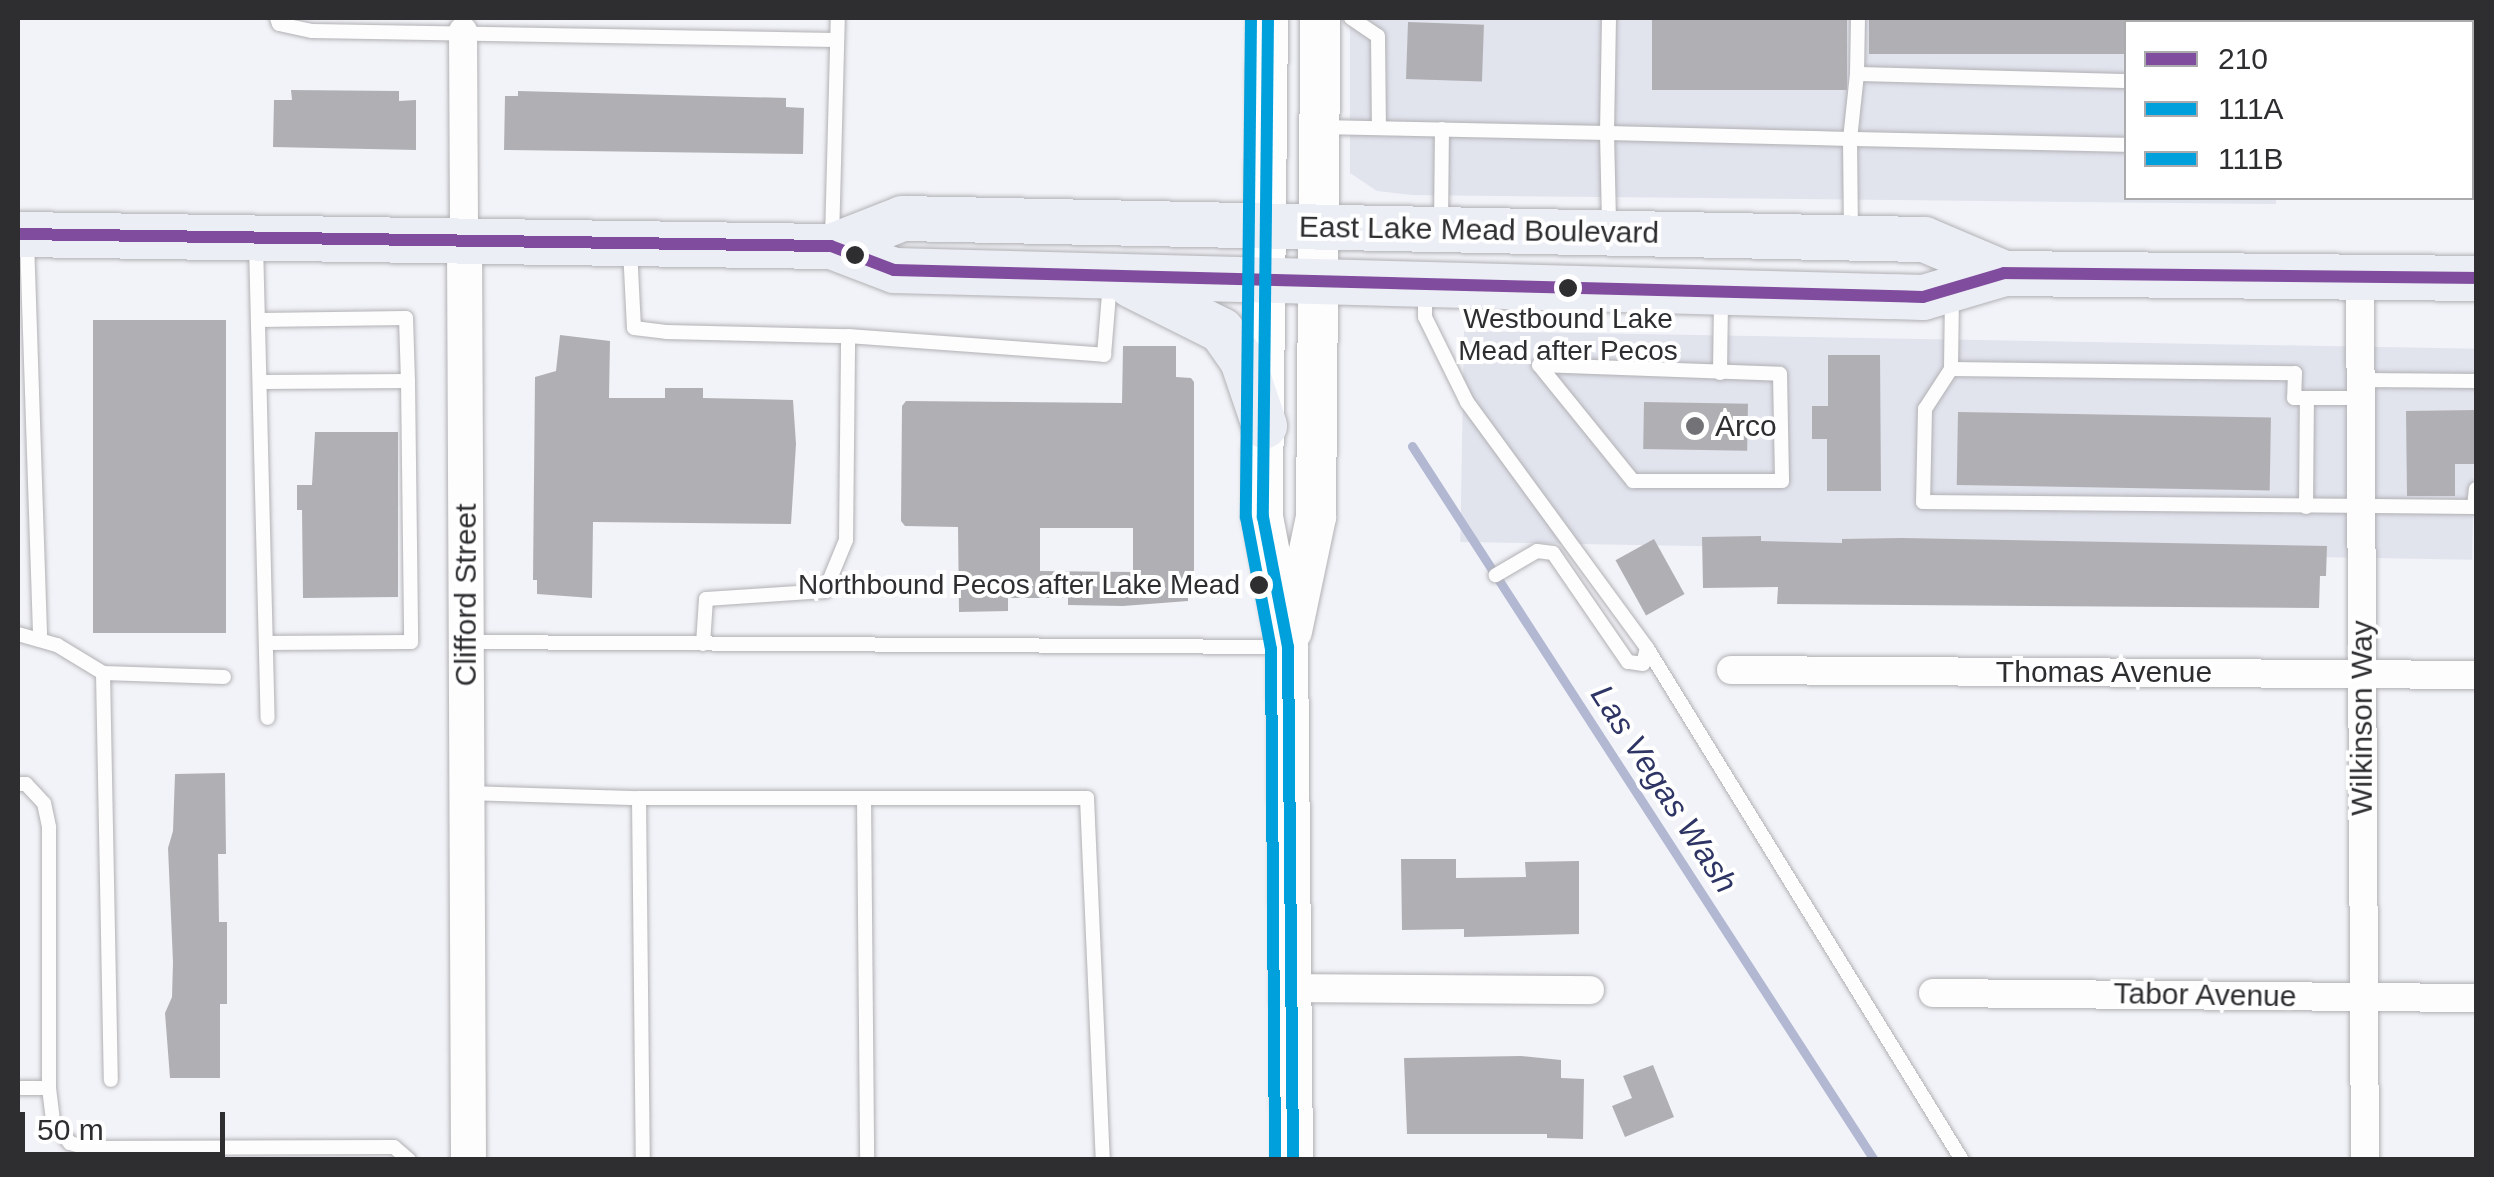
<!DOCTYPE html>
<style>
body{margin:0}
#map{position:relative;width:2494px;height:1177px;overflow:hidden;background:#f2f3f8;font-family:Arial,sans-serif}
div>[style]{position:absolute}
.built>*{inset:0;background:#e1e3ed;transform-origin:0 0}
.stream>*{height:9px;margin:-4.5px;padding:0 4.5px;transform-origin:4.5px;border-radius:4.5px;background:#b2b8d2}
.building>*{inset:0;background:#b0b0b4;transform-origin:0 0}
.roads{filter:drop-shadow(0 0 2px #b1b1b4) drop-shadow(0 0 2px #b1b1b4)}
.service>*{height:14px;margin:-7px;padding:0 7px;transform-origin:7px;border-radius:7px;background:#fdfdfe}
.minor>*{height:28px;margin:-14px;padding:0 14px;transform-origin:14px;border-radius:14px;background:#fdfdfe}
.tertiary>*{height:35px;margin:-17.5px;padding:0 17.5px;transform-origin:17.5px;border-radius:17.5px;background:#fdfdfe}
.secondary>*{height:40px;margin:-20px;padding:0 20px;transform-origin:20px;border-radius:20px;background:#fdfdfe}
.primary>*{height:45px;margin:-22.5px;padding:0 22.5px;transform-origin:22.5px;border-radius:22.5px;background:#eceef5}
.bus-1>*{height:12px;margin:-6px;padding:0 6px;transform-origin:6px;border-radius:6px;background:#804c9e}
.bus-2>*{height:12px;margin:-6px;padding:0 6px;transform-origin:6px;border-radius:6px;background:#00a0dc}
.bus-3>*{height:12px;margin:-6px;padding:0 6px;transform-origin:6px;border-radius:6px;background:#00a0dc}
.dots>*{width:28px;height:28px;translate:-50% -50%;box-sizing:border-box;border:5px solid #fff;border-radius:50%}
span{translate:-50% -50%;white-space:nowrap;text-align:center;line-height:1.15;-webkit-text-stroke:8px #fff;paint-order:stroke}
.bus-label{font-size:28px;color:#2e2e31}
.right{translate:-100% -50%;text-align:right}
.street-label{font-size:30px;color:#2e2e31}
.poi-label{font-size:30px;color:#2e2e31}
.left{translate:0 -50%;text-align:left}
.water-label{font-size:32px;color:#2e3564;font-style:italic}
.frame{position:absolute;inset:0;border:20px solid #2e2e31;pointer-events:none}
.legend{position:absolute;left:2124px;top:20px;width:350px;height:180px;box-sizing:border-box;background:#fff;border:2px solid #ababad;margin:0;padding:12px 18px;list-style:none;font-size:30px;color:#2e2e31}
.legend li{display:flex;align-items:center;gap:20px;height:50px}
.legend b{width:50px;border:2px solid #ababad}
.scale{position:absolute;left:20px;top:1112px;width:205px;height:45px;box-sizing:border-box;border:5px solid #2e2e31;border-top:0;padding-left:12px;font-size:30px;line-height:35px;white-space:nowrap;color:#2e2e31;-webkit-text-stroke:8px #fff;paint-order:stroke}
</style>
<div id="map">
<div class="built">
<i style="clip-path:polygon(1350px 18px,2283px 18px,2282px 22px,2126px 22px,2126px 198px,2276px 198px,2276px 204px,1412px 195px,1377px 191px,1350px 173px)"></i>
<i style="left:1464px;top:331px;width:1012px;height:211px;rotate:1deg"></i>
</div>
<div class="stream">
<i style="left:1412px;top:446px;width:850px;rotate:57.09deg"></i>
</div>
<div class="building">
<i style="left:1652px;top:18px;width:195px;height:72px"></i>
<i style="left:1869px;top:18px;width:257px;height:36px"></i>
<i style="left:1408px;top:22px;width:76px;height:57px;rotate:2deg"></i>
<i style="clip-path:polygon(291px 90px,399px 91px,399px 101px,416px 100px,416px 150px,273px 147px,274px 100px,292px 100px)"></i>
<i style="clip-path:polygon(518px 91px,786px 98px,786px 107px,804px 108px,803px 154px,504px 150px,505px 96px,518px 96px)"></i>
<i style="left:226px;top:320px;width:313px;height:133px;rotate:90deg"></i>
<i style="clip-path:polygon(560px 335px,610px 341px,609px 398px,665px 398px,665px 388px,703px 388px,703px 398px,793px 400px,796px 444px,791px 524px,593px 522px,592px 598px,537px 594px,537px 580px,533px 580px,535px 377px,556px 371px)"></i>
<i style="clip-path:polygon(evenodd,1123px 346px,1176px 346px,1176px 377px,1191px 378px,1194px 382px,1194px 586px,1188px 586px,1188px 601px,1123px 606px,1068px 605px,1068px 598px,1008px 598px,1008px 611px,959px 612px,958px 527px,905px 526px,901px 521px,902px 406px,906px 401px,1122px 403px,1123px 346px,1040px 528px,1133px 528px,1133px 572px,1040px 571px,1040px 528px)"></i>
<i style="clip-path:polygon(1828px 355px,1880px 355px,1881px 491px,1827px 491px,1827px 439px,1812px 439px,1812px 406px,1828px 406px)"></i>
<i style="left:1644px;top:402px;width:104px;height:47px;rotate:1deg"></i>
<i style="clip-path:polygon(2476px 410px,2476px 464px,2455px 464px,2455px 496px,2407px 496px,2406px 411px)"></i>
<i style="left:1958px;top:412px;width:313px;height:73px;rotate:1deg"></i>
<i style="clip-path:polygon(315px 432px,398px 432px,398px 597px,303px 598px,302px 510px,297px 510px,297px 485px,312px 485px)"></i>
<i style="clip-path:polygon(1761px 536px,1761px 541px,1842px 543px,1842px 539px,1902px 538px,2327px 546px,2326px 576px,2320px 576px,2319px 608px,1777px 604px,1778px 587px,1703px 588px,1702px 537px)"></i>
<i style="left:1654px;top:539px;width:63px;height:44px;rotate:61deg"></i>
<i style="clip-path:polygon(225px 773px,226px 854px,218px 854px,219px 922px,227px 922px,227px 1004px,220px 1004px,220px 1078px,170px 1078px,165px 1013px,172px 997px,173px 962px,168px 848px,173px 831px,175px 774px)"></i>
<i style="clip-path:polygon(1401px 859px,1456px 859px,1456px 878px,1526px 877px,1525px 862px,1579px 861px,1579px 934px,1464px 937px,1464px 929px,1402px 930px)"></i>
<i style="clip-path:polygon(1521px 1056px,1561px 1060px,1561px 1078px,1584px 1079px,1583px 1139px,1547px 1138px,1547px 1134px,1407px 1134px,1404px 1058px)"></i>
<i style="clip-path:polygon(1653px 1065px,1674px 1117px,1625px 1137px,1612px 1106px,1632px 1098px,1623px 1076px)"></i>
</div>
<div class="roads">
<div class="service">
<i style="left:277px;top:18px;width:6px;rotate:72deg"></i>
<i style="left:279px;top:24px;width:34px;rotate:12deg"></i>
<i style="left:312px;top:31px;width:523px;rotate:0.99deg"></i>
<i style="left:1351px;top:18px;width:32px;rotate:34deg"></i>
<i style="left:1378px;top:36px;width:92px;rotate:89.4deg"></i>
<i style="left:1609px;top:18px;width:115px;rotate:91deg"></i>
<i style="left:1607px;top:133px;width:243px;rotate:1.4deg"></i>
<i style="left:1850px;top:139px;width:93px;rotate:89.4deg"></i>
<i style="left:2236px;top:22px;width:4px;rotate:-90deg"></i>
<i style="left:1857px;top:74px;width:56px;rotate:-89deg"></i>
<i style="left:2126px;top:81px;width:269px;rotate:-178.5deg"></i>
<i style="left:1857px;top:74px;width:65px;rotate:96.1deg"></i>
<i style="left:1850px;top:139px;width:276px;rotate:1.2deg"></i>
<i style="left:1320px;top:127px;width:287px;rotate:1.2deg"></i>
<i style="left:1607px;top:133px;width:91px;rotate:88.7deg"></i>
<i style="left:1441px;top:223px;width:94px;rotate:-89.4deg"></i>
<i style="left:832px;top:240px;width:222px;rotate:-88.5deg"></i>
<i style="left:27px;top:241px;width:399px;rotate:88.1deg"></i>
<i style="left:256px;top:243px;width:475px;rotate:88.6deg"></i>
<i style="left:630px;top:249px;width:79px;rotate:87.1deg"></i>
<i style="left:634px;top:328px;width:32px;rotate:7deg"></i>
<i style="left:666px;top:332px;width:182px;rotate:1.3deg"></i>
<i style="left:848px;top:336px;width:257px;rotate:4.2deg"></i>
<i style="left:1104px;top:355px;width:73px;rotate:-85.3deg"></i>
<i style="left:1425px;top:290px;width:27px;rotate:90deg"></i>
<i style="left:1425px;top:317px;width:95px;rotate:63.7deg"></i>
<i style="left:1467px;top:402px;width:305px;rotate:53.8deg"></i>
<i style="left:1647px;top:648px;width:16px;rotate:104deg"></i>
<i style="left:1643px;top:664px;width:15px;rotate:-172deg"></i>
<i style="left:1628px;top:662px;width:132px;rotate:-124.5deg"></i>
<i style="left:1553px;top:553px;width:16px;rotate:-173deg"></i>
<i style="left:1537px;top:551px;width:48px;rotate:149.7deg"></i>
<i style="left:1952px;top:296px;width:73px;rotate:90.8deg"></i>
<i style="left:1951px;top:369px;width:344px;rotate:0.7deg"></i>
<i style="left:2295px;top:373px;width:25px;rotate:92deg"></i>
<i style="left:2294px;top:398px;width:67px"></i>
<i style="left:259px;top:320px;width:147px;rotate:-0.8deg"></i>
<i style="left:406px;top:318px;width:63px;rotate:88.2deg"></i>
<i style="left:1539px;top:365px;width:241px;rotate:2.1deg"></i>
<i style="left:1780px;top:374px;width:107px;rotate:88.9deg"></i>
<i style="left:1782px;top:481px;width:149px;rotate:180deg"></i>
<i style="left:1633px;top:481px;width:149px;rotate:-129deg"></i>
<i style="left:1951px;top:369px;width:48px;rotate:123deg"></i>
<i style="left:1925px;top:409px;width:93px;rotate:91.2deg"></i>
<i style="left:1923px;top:502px;width:551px;rotate:0.52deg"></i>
<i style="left:2474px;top:507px;width:18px;rotate:-84deg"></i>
<i style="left:1720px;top:373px;width:76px;rotate:-89.2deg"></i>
<i style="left:2360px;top:380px;width:116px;rotate:0.5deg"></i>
<i style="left:260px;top:382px;width:148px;rotate:-0.4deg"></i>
<i style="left:408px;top:381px;width:261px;rotate:89.3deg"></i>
<i style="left:411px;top:642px;width:144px;rotate:179.6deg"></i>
<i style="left:2306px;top:507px;width:109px;rotate:-89.5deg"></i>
<i style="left:18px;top:634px;width:41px;rotate:15.8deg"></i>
<i style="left:57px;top:645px;width:54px;rotate:31.3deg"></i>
<i style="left:103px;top:673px;width:121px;rotate:1.9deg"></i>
<i style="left:466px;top:642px;width:817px;rotate:0.35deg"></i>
<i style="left:703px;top:644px;width:45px;rotate:-86.2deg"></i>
<i style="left:706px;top:599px;width:119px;rotate:-3.8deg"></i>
<i style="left:825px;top:591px;width:55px;rotate:-67.6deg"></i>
<i style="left:846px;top:540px;width:204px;rotate:-89.4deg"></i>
<i style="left:1647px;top:648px;width:601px;rotate:58.4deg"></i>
<i style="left:103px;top:673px;width:407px;rotate:88.9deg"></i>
<i style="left:18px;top:784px;width:8px"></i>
<i style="left:26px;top:784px;width:26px;rotate:47deg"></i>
<i style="left:44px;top:803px;width:25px;rotate:78deg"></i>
<i style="left:49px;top:827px;width:261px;rotate:90deg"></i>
<i style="left:466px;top:793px;width:173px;rotate:1.7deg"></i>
<i style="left:639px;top:798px;width:448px"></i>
<i style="left:1087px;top:798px;width:362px;rotate:87.5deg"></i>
<i style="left:639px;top:798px;width:362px;rotate:89.4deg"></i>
<i style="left:864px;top:798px;width:362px;rotate:89.5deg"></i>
<i style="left:18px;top:1088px;width:31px"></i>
<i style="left:49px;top:1088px;width:34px;rotate:83deg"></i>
<i style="left:53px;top:1122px;width:27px;rotate:51deg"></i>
<i style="left:70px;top:1143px;width:18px;rotate:16deg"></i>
<i style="left:87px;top:1148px;width:307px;rotate:-0.2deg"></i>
<i style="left:394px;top:1147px;width:20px;rotate:41deg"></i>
</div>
<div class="minor">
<i style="left:463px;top:31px;width:210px;rotate:89.7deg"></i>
<i style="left:2360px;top:277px;width:883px;rotate:89.68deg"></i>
<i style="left:1731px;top:670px;width:745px;rotate:0.38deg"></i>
<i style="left:1292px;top:988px;width:298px;rotate:0.4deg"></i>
<i style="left:1933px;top:993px;width:543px;rotate:0.53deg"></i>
</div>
<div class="tertiary">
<i style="left:464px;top:241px;width:919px;rotate:89.75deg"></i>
</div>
<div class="secondary">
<i style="left:1268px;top:18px;width:499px;rotate:90.6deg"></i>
<i style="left:1263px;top:517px;width:132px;rotate:79.1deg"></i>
<i style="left:1288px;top:647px;width:513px;rotate:89.44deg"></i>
<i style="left:1292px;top:631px;width:116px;rotate:-78.1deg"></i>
<i style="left:1316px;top:517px;width:499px;rotate:-89.5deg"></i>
</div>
<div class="primary">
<i style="left:18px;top:234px;width:813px;rotate:0.85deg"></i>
<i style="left:831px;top:246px;width:67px;rotate:20.9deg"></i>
<i style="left:894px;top:270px;width:1029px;rotate:1.5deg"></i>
<i style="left:1923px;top:297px;width:84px;rotate:-16.5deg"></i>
<i style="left:2004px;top:273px;width:472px;rotate:0.6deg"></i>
<i style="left:831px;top:246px;width:76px;rotate:-21.5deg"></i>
<i style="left:902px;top:218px;width:1022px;rotate:1.18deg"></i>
<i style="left:1924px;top:239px;width:87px;rotate:23deg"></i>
<i style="left:1131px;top:285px;width:101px;rotate:26.6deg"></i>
<i style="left:1221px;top:330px;width:37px;rotate:55deg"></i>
<i style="left:1242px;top:360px;width:69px;rotate:71.3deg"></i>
</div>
</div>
<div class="bus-1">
<i style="left:18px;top:234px;width:813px;rotate:0.85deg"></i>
<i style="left:831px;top:246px;width:67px;rotate:20.9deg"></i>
<i style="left:894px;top:270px;width:1029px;rotate:1.5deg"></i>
<i style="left:1923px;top:297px;width:84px;rotate:-16.5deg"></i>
<i style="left:2004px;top:273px;width:472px;rotate:0.6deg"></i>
</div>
<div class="bus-2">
<i style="left:1268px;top:18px;width:499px;rotate:90.6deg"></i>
<i style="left:1263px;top:517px;width:132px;rotate:79.1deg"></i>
<i style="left:1288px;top:647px;width:513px;rotate:89.44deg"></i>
</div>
<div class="bus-3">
<i style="left:1251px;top:18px;width:499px;rotate:90.6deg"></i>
<i style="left:1246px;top:517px;width:134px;rotate:79.3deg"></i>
<i style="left:1271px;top:649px;width:511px;rotate:89.55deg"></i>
</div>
<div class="dots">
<i style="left:855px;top:255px;background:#2e2e31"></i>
<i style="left:1568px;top:288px;background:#2e2e31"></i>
<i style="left:1695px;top:426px;background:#737377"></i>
<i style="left:1259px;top:585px;background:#2e2e31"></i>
</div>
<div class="bus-label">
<span style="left:1568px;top:335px">Westbound Lake<br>Mead after Pecos</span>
<span class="right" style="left:1240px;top:585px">Northbound Pecos after Lake Mead</span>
</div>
<div class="street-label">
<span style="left:1479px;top:230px;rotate:1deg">East Lake Mead Boulevard</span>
<span style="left:466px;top:595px;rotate:-90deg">Clifford Street</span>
<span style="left:2104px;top:672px">Thomas Avenue</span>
<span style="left:2362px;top:718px;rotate:-90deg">Wilkinson Way</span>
<span style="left:2205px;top:995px;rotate:1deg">Tabor Avenue</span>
</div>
<div class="poi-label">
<span class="left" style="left:1715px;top:426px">Arco</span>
</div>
<div class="water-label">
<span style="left:1664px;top:789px;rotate:57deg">Las Vegas Wash</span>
</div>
<div class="frame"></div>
<ul class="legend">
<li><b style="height:12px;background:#804c9e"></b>210</li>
<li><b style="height:12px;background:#00a0dc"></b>111A</li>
<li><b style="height:12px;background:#00a0dc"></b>111B</li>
</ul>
<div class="scale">50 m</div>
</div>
